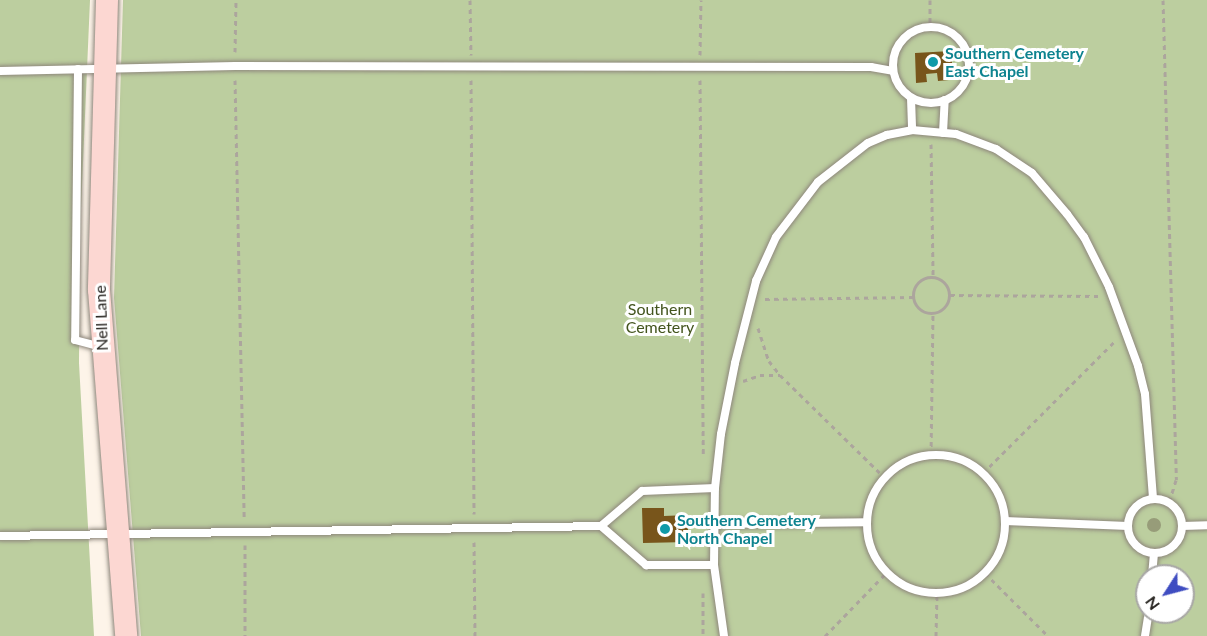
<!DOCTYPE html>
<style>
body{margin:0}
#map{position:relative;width:1207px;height:636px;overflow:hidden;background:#fdf4e9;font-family:Lato,sans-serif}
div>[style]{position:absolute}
.green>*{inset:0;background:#bcce9f}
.building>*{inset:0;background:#78551b}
.path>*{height:3px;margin-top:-1.5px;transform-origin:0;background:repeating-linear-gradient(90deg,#aca59d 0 4.5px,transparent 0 9px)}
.path>.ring{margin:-1.5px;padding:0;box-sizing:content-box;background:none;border:3px solid #aca59d;border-radius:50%}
.roads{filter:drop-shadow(0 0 2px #8e877c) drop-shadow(0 0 2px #8e877c)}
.lane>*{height:8px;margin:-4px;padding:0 4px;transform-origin:4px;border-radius:4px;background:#fff}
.lane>.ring{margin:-4px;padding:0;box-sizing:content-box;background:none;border:8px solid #fff;border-radius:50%}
.secondary>*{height:22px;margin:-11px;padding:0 11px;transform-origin:11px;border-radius:11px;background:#fcd7d2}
.trees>*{width:14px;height:14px;margin:-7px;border-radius:50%;background:#979c79}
.dots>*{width:16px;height:16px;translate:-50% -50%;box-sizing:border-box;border:3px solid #fff;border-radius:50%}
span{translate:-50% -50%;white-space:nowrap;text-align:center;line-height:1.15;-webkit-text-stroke:6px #fff;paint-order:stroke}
.culture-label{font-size:16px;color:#0d838f;font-weight:700}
.left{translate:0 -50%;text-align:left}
.park-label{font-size:16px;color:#43541d}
.street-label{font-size:16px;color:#26231f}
.north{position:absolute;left:1135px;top:564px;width:60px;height:60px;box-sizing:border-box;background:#fff;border:2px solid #a8a7a5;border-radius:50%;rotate:234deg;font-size:16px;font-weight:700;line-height:24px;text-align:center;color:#26231f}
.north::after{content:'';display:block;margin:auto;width:21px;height:27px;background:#3f4dc1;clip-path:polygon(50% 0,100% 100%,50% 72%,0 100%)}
</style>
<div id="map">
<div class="green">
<i style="clip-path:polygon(0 0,90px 0,80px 232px,79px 363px,94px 636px,0 636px)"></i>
<i style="clip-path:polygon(evenodd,123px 0,1207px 0,1207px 636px,141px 636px,114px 298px,123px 0,1147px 576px,1183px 576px,1183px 612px,1147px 612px,1147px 576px)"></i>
</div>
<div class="building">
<i style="clip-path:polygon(951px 51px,953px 74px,949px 75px,949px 80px,938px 81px,937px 73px,926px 74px,927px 82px,916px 83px,915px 53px)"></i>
<i style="clip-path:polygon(642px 508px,664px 508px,664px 516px,688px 515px,688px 542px,643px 543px)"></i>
</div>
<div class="path">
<i style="left:470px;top:0;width:55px;rotate:89deg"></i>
<i style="left:930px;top:0;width:27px;rotate:90deg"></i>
<i style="left:1163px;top:0;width:480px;rotate:88.4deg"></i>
<i style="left:1176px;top:480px;width:24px;rotate:107deg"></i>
<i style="left:235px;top:52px;width:52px;rotate:-88.9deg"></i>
<i style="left:700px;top:55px;width:55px;rotate:-89deg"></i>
<i style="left:235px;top:80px;width:440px;rotate:88.8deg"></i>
<i style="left:471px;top:80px;width:434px;rotate:89.6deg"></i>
<i style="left:700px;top:80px;width:377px;rotate:89.5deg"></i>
<i style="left:931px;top:144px;width:133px;rotate:89.1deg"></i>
<i class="ring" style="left:913px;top:277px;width:33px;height:33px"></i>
<i style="left:950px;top:295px;width:148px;rotate:0.4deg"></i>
<i style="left:765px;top:299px;width:148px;rotate:-0.8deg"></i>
<i style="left:758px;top:328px;width:35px;rotate:72deg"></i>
<i style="left:769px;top:361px;width:18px;rotate:52deg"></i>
<i style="left:780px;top:375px;width:147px;rotate:44.4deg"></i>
<i style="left:743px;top:381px;width:18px;rotate:-19deg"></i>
<i style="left:760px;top:375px;width:20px"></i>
<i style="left:931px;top:455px;width:142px;rotate:-89.2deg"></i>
<i style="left:983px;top:473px;width:187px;rotate:-45deg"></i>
<i style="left:474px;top:542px;width:94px;rotate:89.4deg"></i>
<i style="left:245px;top:545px;width:91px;rotate:90deg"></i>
<i style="left:985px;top:573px;width:89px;rotate:45deg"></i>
<i style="left:703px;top:593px;width:43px;rotate:90deg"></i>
<i style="left:825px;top:636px;width:89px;rotate:-45.9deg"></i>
<i style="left:936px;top:636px;width:43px;rotate:-88.7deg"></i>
</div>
<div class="roads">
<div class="lane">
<i class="ring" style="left:893px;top:27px;width:68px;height:68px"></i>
<i style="left:78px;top:69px;width:271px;rotate:90.6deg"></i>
<i style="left:75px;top:340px;width:27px;rotate:15deg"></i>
<i style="left:0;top:71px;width:235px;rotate:-1.2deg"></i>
<i style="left:235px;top:66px;width:636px;rotate:0.09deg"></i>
<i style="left:871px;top:67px;width:22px;rotate:10deg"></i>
<i style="left:911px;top:98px;width:32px;rotate:88deg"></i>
<i style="left:943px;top:133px;width:33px;rotate:-87deg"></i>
<i class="ring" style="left:867px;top:455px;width:130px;height:130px"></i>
<i class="ring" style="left:1128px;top:499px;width:46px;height:46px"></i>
<i style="left:1005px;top:521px;width:123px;rotate:2.3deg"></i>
<i style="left:714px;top:524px;width:153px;rotate:-0.7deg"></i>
<i style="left:601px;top:526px;width:54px;rotate:-40.5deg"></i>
<i style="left:642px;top:491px;width:73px;rotate:-2.4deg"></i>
<i style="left:1182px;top:526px;width:25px;rotate:-2deg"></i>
<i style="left:0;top:536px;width:601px;rotate:-0.95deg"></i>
<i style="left:601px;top:526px;width:60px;rotate:40.9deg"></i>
<i style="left:646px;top:565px;width:68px"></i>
<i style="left:1152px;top:576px;width:23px;rotate:-85deg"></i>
<i style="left:724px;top:636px;width:72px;rotate:-98deg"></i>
<i style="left:714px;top:565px;width:77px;rotate:-89.3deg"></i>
<i style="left:715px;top:488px;width:54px;rotate:-83.7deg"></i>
<i style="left:721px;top:434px;width:72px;rotate:-78.8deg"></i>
<i style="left:735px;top:363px;width:85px;rotate:-75.6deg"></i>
<i style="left:756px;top:281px;width:48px;rotate:-65.6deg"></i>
<i style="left:776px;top:237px;width:69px;rotate:-52.6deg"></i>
<i style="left:818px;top:182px;width:63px;rotate:-38deg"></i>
<i style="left:868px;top:143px;width:21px;rotate:-23deg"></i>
<i style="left:887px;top:135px;width:25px;rotate:-11deg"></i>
<i style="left:912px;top:130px;width:44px;rotate:5.2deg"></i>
<i style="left:956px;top:134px;width:43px;rotate:20.6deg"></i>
<i style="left:996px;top:149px;width:43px;rotate:33.7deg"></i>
<i style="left:1032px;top:173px;width:54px;rotate:49.5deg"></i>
<i style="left:1067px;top:214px;width:29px;rotate:54deg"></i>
<i style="left:1084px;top:237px;width:56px;rotate:63.4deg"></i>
<i style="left:1109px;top:287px;width:84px;rotate:69.8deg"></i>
<i style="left:1138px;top:366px;width:29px;rotate:76deg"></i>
<i style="left:1145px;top:394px;width:105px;rotate:85.6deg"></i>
<i style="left:1145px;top:636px;width:24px;rotate:-81deg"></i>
</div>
<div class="secondary">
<i style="left:107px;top:0;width:290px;rotate:91.6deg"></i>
<i style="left:99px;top:290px;width:347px;rotate:85.5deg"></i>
</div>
</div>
<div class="trees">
<i style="left:1154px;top:525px"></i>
</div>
<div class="dots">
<i style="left:933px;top:62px;background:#0f9aa8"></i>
<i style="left:665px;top:529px;background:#0f9aa8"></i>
</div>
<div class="culture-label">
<span class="left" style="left:945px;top:62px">Southern Cemetery<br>East Chapel</span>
<span class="left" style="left:677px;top:529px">Southern Cemetery<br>North Chapel</span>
</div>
<div class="park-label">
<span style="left:660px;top:318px">Southern<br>Cemetery</span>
</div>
<div class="street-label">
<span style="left:101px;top:318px;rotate:-92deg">Nell Lane</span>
</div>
<div class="north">N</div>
</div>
